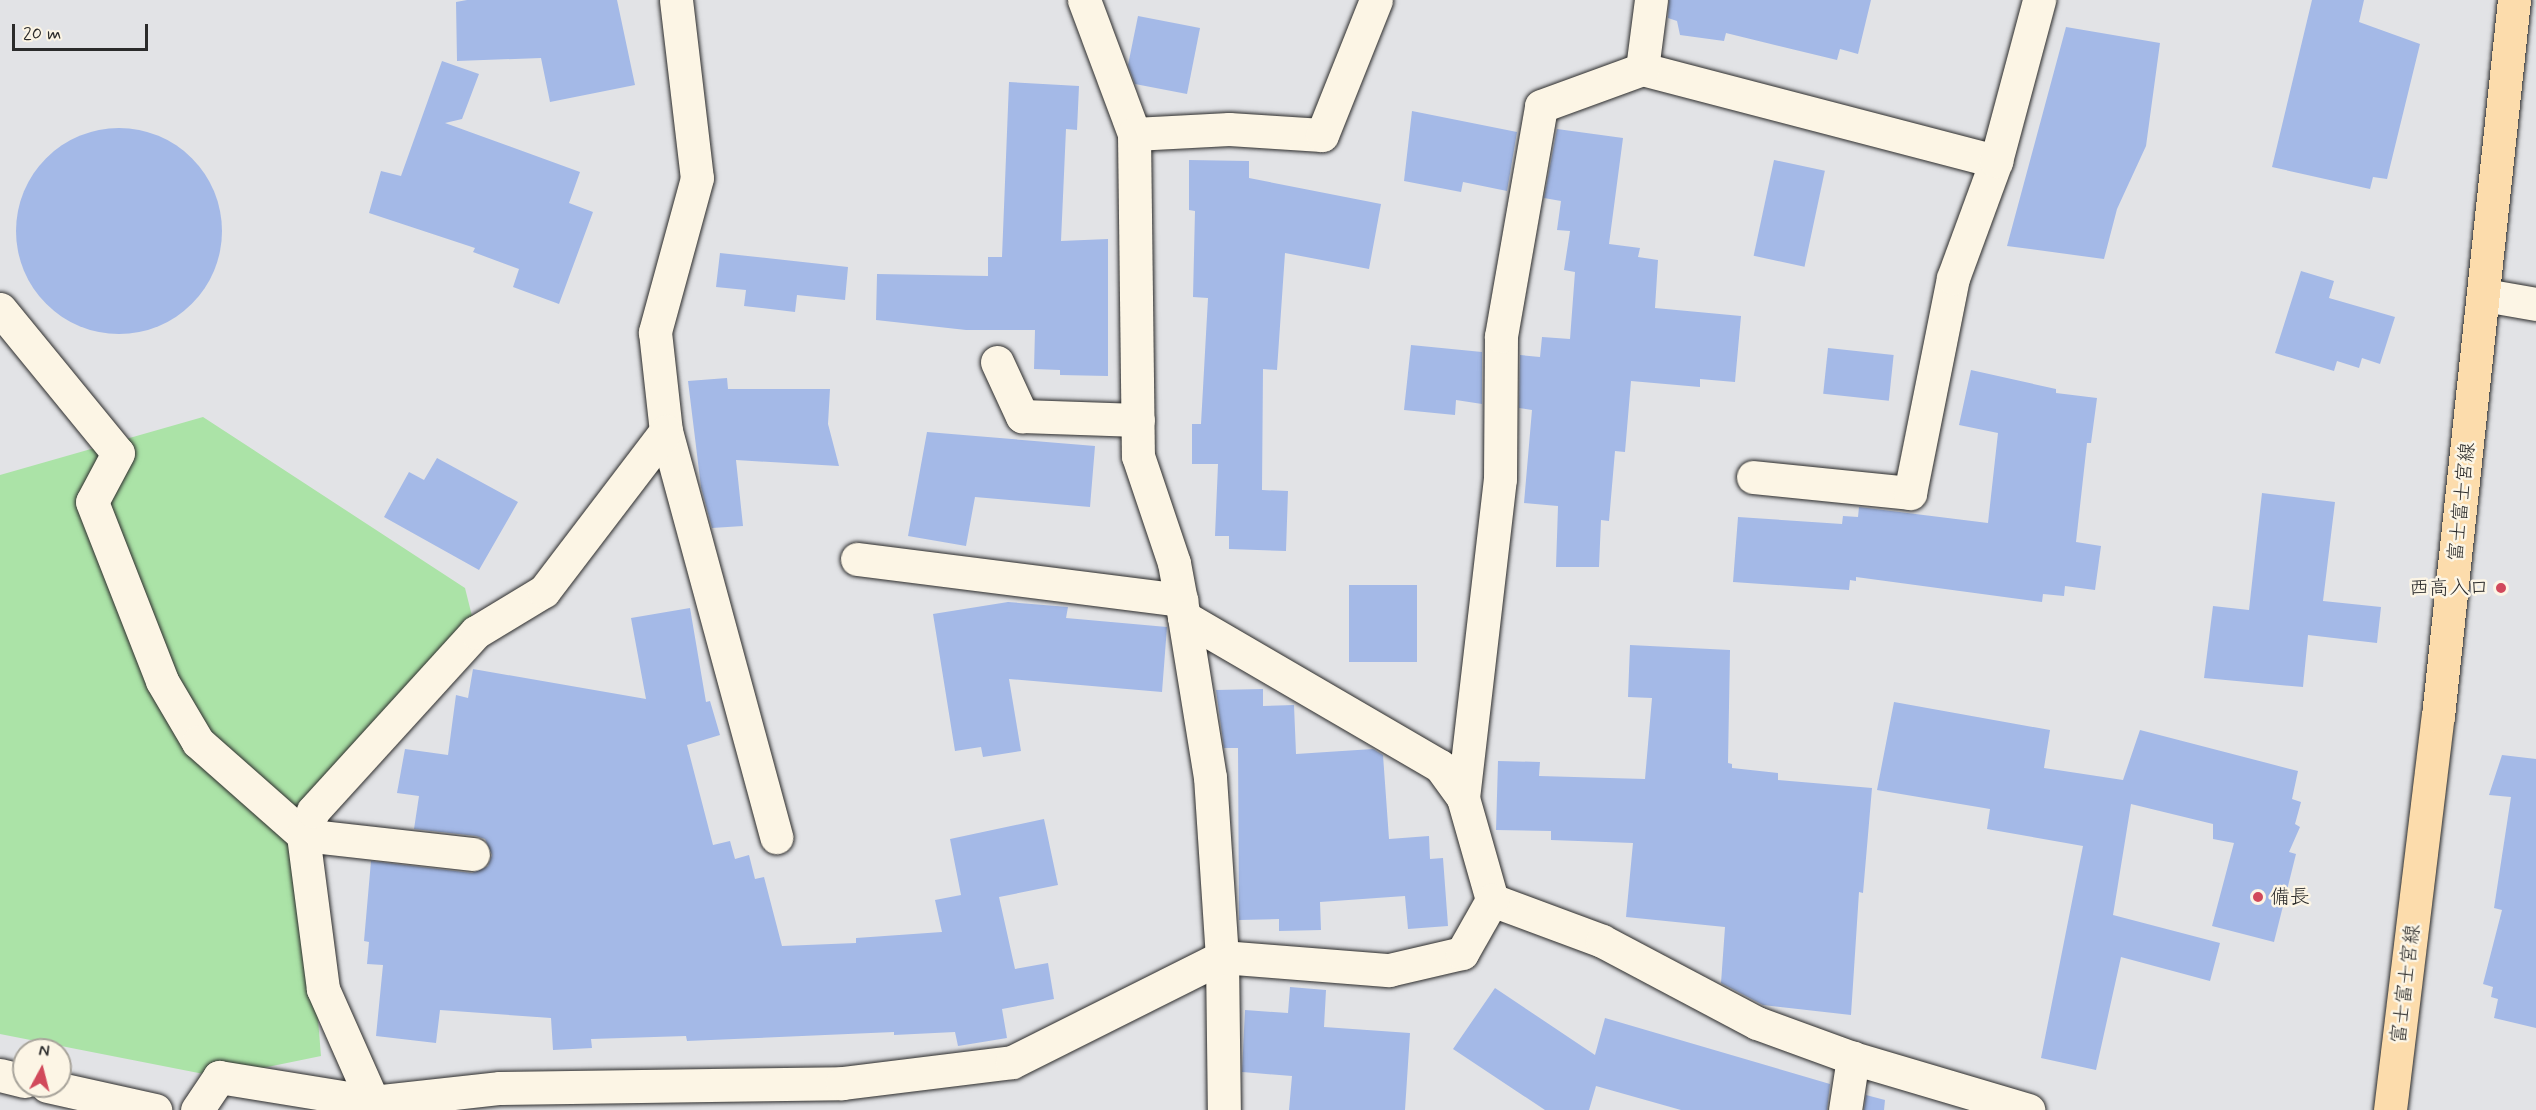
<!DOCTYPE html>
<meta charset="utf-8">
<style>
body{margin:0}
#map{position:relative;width:2536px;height:1110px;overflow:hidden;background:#e2e3e6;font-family:Mynerve,"Klee One",sans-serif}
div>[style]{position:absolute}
.green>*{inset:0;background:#abe3a7}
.building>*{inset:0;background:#a4b9e7;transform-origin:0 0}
.round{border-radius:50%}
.roads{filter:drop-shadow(0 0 2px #2b2b2b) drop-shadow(0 0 2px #2b2b2b)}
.minor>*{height:33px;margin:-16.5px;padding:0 16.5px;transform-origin:16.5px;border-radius:16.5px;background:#fcf5e5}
.major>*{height:33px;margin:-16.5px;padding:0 16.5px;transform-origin:16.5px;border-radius:16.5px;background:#fcdcac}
.dots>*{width:16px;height:16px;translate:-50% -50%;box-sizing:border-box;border:3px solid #fcf5e5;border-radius:50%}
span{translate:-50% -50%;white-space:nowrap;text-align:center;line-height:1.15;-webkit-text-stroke:5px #fcf5e5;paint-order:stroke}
.street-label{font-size:20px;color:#2b2b2b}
.poi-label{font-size:20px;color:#2b2b2b}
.right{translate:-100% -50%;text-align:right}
.left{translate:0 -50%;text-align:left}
.north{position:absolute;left:12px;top:1038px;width:60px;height:60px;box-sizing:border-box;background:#fcf5e5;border:2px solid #a8a49b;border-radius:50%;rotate:7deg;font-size:16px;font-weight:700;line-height:24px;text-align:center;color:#2b2b2b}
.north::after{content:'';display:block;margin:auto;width:21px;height:27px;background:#d1495b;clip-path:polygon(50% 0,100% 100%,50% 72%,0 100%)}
.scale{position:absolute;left:12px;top:24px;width:136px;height:27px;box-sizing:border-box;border:3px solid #2b2b2b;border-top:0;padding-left:8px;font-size:18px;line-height:21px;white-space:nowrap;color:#2b2b2b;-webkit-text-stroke:4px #fcf5e5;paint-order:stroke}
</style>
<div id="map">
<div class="green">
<i style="clip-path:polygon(203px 417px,465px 588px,476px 632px,303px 835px,321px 1056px,219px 1077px,0 1034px,0 475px)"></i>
</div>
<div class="building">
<i style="clip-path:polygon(467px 0,617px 0,635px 85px,550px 102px,541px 58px,457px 61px,456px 2px)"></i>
<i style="clip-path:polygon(1669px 0,1871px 0,1858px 54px,1840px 49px,1837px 60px,1726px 33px,1724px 41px,1680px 35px,1677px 21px,1668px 18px)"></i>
<i style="clip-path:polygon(2312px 0,2364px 0,2359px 22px,2420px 44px,2387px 179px,2373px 177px,2370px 189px,2272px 167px)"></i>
<i style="clip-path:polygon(1138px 16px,1200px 28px,1187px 94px,1135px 84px,1128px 65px)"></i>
<i style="clip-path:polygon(2066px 27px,2160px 43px,2146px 146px,2117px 209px,2104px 259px,2007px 246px)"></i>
<i style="clip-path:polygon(442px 61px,479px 74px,462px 119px,445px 123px,580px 172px,569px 203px,593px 212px,559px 304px,513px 287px,519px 269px,473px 252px,475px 248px,369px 213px,381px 171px,401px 176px)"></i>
<i style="clip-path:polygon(1009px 82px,1079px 86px,1077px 130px,1066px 129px,1061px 241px,1108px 239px,1108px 376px,1060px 375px,1060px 370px,1034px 369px,1035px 330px,966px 330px,876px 320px,877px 274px,988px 276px,988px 257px,1002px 257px)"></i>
<i style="clip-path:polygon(1412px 111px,1517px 132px,1507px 191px,1463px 182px,1461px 192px,1404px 181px)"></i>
<i class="round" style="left:16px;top:128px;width:206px;height:206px"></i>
<i style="clip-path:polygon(1557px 129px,1623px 138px,1609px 244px,1640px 248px,1638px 257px,1658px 260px,1655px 308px,1741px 316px,1735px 382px,1700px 379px,1700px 387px,1631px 381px,1625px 452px,1615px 451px,1609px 521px,1601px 520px,1599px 567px,1556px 567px,1558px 506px,1524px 503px,1532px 410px,1519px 408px,1520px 355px,1540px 357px,1542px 337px,1570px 339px,1575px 272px,1564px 270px,1570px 231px,1557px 230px,1561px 201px,1544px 198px)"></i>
<i style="clip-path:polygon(1189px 160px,1249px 161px,1249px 178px,1381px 204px,1369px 269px,1285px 253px,1277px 370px,1263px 369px,1262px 490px,1288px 491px,1286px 551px,1229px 549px,1229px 536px,1215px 536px,1218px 464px,1192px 464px,1192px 424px,1201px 424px,1208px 298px,1193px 297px,1195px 211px,1189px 210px)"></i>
<i style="left:1774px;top:160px;width:52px;height:98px;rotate:12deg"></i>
<i style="clip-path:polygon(720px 253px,848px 267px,845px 300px,797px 295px,795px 312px,744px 306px,746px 290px,716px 287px)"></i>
<i style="clip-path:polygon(2301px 271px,2334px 281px,2329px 298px,2395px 317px,2380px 364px,2362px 358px,2359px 368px,2337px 361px,2334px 371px,2275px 353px)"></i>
<i style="clip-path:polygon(1411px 345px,1482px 352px,1482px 404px,1456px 400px,1455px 415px,1404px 410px)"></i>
<i style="left:1828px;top:348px;width:66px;height:46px;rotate:6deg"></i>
<i style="clip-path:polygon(1971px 370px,2056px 389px,2056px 393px,2097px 398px,2091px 443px,2087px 443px,2076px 542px,2101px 546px,2095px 590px,2065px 586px,2064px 596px,2043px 594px,2042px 602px,1856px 577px,1856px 581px,1850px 580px,1849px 590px,1733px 582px,1738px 517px,1842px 524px,1843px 516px,1858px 517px,1859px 507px,1988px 523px,1998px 433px,1959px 425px)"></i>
<i style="clip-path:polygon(727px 378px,728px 389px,830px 389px,828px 424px,839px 466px,736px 460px,743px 526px,712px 528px,701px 487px,688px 381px)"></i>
<i style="clip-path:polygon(927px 432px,1095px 446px,1090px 507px,975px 497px,966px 546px,908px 536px)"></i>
<i style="clip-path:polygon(437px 458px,518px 502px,479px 570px,384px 517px,409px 472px,424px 480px)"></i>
<i style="clip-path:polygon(2262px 493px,2335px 502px,2323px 601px,2381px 607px,2377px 643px,2308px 635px,2303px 687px,2204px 678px,2213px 606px,2249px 610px)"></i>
<i style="left:1349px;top:585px;width:68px;height:77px"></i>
<i style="clip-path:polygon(1008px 602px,1068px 607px,1066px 618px,1167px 627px,1162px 692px,1009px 679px,1021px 751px,983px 757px,981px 747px,955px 751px,933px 614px)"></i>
<i style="clip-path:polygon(690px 608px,706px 702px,710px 701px,720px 735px,687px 745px,713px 845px,730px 841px,735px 859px,749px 855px,755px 879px,764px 877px,782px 946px,856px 943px,856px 938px,942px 932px,935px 900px,961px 895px,950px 839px,1044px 819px,1058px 885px,999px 897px,1015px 969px,1048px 963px,1054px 999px,1002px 1009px,1007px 1038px,958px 1046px,955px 1032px,894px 1035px,894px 1032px,687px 1041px,686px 1036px,591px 1039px,592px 1048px,553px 1050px,551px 1018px,440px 1010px,436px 1043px,376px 1036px,383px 965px,367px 964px,369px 942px,364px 941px,371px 861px,472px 873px,488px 866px,492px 855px,485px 839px,476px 836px,414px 829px,419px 796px,397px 793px,405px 749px,448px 755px,456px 695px,468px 698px,473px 669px,646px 699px,631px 618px)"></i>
<i style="clip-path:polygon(1630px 645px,1730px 650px,1728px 763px,1732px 764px,1732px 768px,1778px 773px,1778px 780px,1872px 788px,1863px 893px,1859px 892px,1851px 1015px,1763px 1005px,1721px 983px,1725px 927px,1626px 917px,1633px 843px,1551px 840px,1551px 831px,1496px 830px,1498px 761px,1540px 762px,1539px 776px,1645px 779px,1652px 698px,1628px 697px)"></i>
<i style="clip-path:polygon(1263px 689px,1263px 706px,1294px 705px,1296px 754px,1373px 749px,1383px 755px,1389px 839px,1429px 836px,1430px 859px,1443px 858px,1448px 926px,1408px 929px,1405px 896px,1320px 902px,1321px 930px,1279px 931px,1279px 919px,1239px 920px,1238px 748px,1224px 748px,1216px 690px)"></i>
<i style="clip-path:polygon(1894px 702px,2050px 730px,2044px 768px,2123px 780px,2140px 730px,2298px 771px,2292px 799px,2301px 802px,2295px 824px,2300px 827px,2289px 852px,2296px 854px,2274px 942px,2212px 926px,2234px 843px,2213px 839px,2213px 824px,2131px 804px,2113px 915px,2220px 943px,2210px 981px,2121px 957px,2096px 1070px,2041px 1058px,2083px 846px,1987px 829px,1990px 809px,1877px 790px)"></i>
<i style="clip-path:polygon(2502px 755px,2536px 759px,2536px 1028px,2494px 1018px,2498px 999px,2491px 997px,2493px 987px,2483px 984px,2502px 910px,2494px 908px,2511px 797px,2489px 795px)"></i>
<i style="clip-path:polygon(1290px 987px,1326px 990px,1324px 1027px,1410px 1033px,1405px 1110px,1289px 1110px,1292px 1076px,1242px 1072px,1245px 1010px,1288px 1013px)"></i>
<i style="clip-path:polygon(1495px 988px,1595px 1055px,1605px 1018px,1830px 1084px,1827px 1110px,1681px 1110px,1596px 1086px,1589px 1110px,1545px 1110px,1453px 1049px)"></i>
<i style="clip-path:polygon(1866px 1095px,1885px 1100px,1884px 1110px,1864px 1110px)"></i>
</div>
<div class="roads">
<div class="minor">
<i style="left:676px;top:0;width:179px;rotate:83.3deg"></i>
<i style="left:697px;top:178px;width:160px;rotate:105.3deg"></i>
<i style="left:655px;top:332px;width:100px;rotate:83.7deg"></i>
<i style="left:666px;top:431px;width:421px;rotate:74.8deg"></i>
<i style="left:1084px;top:0;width:143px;rotate:69.5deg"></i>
<i style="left:1134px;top:134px;width:322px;rotate:89.3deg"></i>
<i style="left:1138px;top:456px;width:113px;rotate:71.4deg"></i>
<i style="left:1174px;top:563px;width:55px;rotate:79.5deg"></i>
<i style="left:1184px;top:617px;width:296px;rotate:30.2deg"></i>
<i style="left:1440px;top:766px;width:39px;rotate:54deg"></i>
<i style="left:1463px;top:798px;width:106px;rotate:74.1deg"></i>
<i style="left:1492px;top:900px;width:117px;rotate:20.4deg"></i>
<i style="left:1602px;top:941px;width:175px;rotate:27.9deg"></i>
<i style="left:1757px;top:1023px;width:102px;rotate:20deg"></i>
<i style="left:1853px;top:1058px;width:183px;rotate:16.5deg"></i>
<i style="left:1642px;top:69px;width:366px;rotate:14.6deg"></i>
<i style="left:1134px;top:134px;width:95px;rotate:-3deg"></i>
<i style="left:1229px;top:129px;width:93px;rotate:3.7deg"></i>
<i style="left:1322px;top:135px;width:145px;rotate:-68.2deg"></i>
<i style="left:2485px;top:295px;width:52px;rotate:10deg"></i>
<i style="left:0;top:309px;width:186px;rotate:50.7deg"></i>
<i style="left:118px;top:453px;width:55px;rotate:118deg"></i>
<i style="left:92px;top:502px;width:192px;rotate:68.6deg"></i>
<i style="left:162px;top:681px;width:71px;rotate:59.5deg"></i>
<i style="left:198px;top:742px;width:140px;rotate:41.5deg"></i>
<i style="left:303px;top:835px;width:171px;rotate:6.4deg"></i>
<i style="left:997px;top:362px;width:60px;rotate:65.2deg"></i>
<i style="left:1022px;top:416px;width:116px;rotate:2deg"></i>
<i style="left:1753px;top:477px;width:158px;rotate:5.8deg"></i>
<i style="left:1910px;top:493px;width:219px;rotate:-78.7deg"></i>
<i style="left:1953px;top:278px;width:125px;rotate:-69.8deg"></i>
<i style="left:1996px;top:161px;width:167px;rotate:-75deg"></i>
<i style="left:857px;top:559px;width:327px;rotate:7.2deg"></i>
<i style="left:1184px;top:617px;width:162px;rotate:80.8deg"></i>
<i style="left:1210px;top:777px;width:180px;rotate:86.2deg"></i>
<i style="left:1222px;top:957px;width:153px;rotate:89.3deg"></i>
<i style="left:1463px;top:798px;width:321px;rotate:-83.4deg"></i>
<i style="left:1500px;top:479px;width:143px;rotate:-89.6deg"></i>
<i style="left:1501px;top:336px;width:233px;rotate:-80.1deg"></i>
<i style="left:1541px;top:106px;width:108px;rotate:-20.1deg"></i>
<i style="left:1642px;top:69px;width:70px;rotate:-82.6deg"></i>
<i style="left:0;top:1075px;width:25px;rotate:14deg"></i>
<i style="left:47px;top:1086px;width:111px;rotate:12.5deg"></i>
<i style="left:373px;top:1102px;width:124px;rotate:-113.9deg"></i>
<i style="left:323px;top:989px;width:155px;rotate:-97.4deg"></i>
<i style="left:303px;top:835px;width:26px;rotate:-67deg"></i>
<i style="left:313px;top:811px;width:242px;rotate:-47.7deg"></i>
<i style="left:476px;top:632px;width:79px;rotate:-31.1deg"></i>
<i style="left:544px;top:591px;width:201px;rotate:-52.7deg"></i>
<i style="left:197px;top:1110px;width:40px;rotate:-56deg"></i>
<i style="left:219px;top:1077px;width:156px;rotate:9.2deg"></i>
<i style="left:373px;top:1102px;width:128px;rotate:-6.3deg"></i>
<i style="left:500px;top:1088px;width:342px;rotate:-0.8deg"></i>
<i style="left:842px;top:1083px;width:171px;rotate:-7deg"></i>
<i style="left:1012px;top:1062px;width:235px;rotate:-26.6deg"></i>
<i style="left:1222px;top:957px;width:168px;rotate:4.5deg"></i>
<i style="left:1389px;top:970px;width:75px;rotate:-13.1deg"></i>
<i style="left:1462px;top:953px;width:61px;rotate:-60.5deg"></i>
<i style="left:1845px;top:1110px;width:53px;rotate:-81.3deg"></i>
</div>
<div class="major">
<i style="left:2390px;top:1110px;width:397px;rotate:-83.1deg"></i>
<i style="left:2438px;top:716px;width:720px;rotate:-83.94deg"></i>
</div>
</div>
<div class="dots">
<i style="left:2501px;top:588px;background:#d1495b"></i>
<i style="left:2258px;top:897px;background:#d1495b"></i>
</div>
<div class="street-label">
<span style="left:2462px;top:502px;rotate:-84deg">富士富士宮線</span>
<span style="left:2406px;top:984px;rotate:-83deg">富士富士宮線</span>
</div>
<div class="poi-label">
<span class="right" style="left:2489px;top:588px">西高入口</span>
<span class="left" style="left:2270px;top:897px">備長</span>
</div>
<div class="north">N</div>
<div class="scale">20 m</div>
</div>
